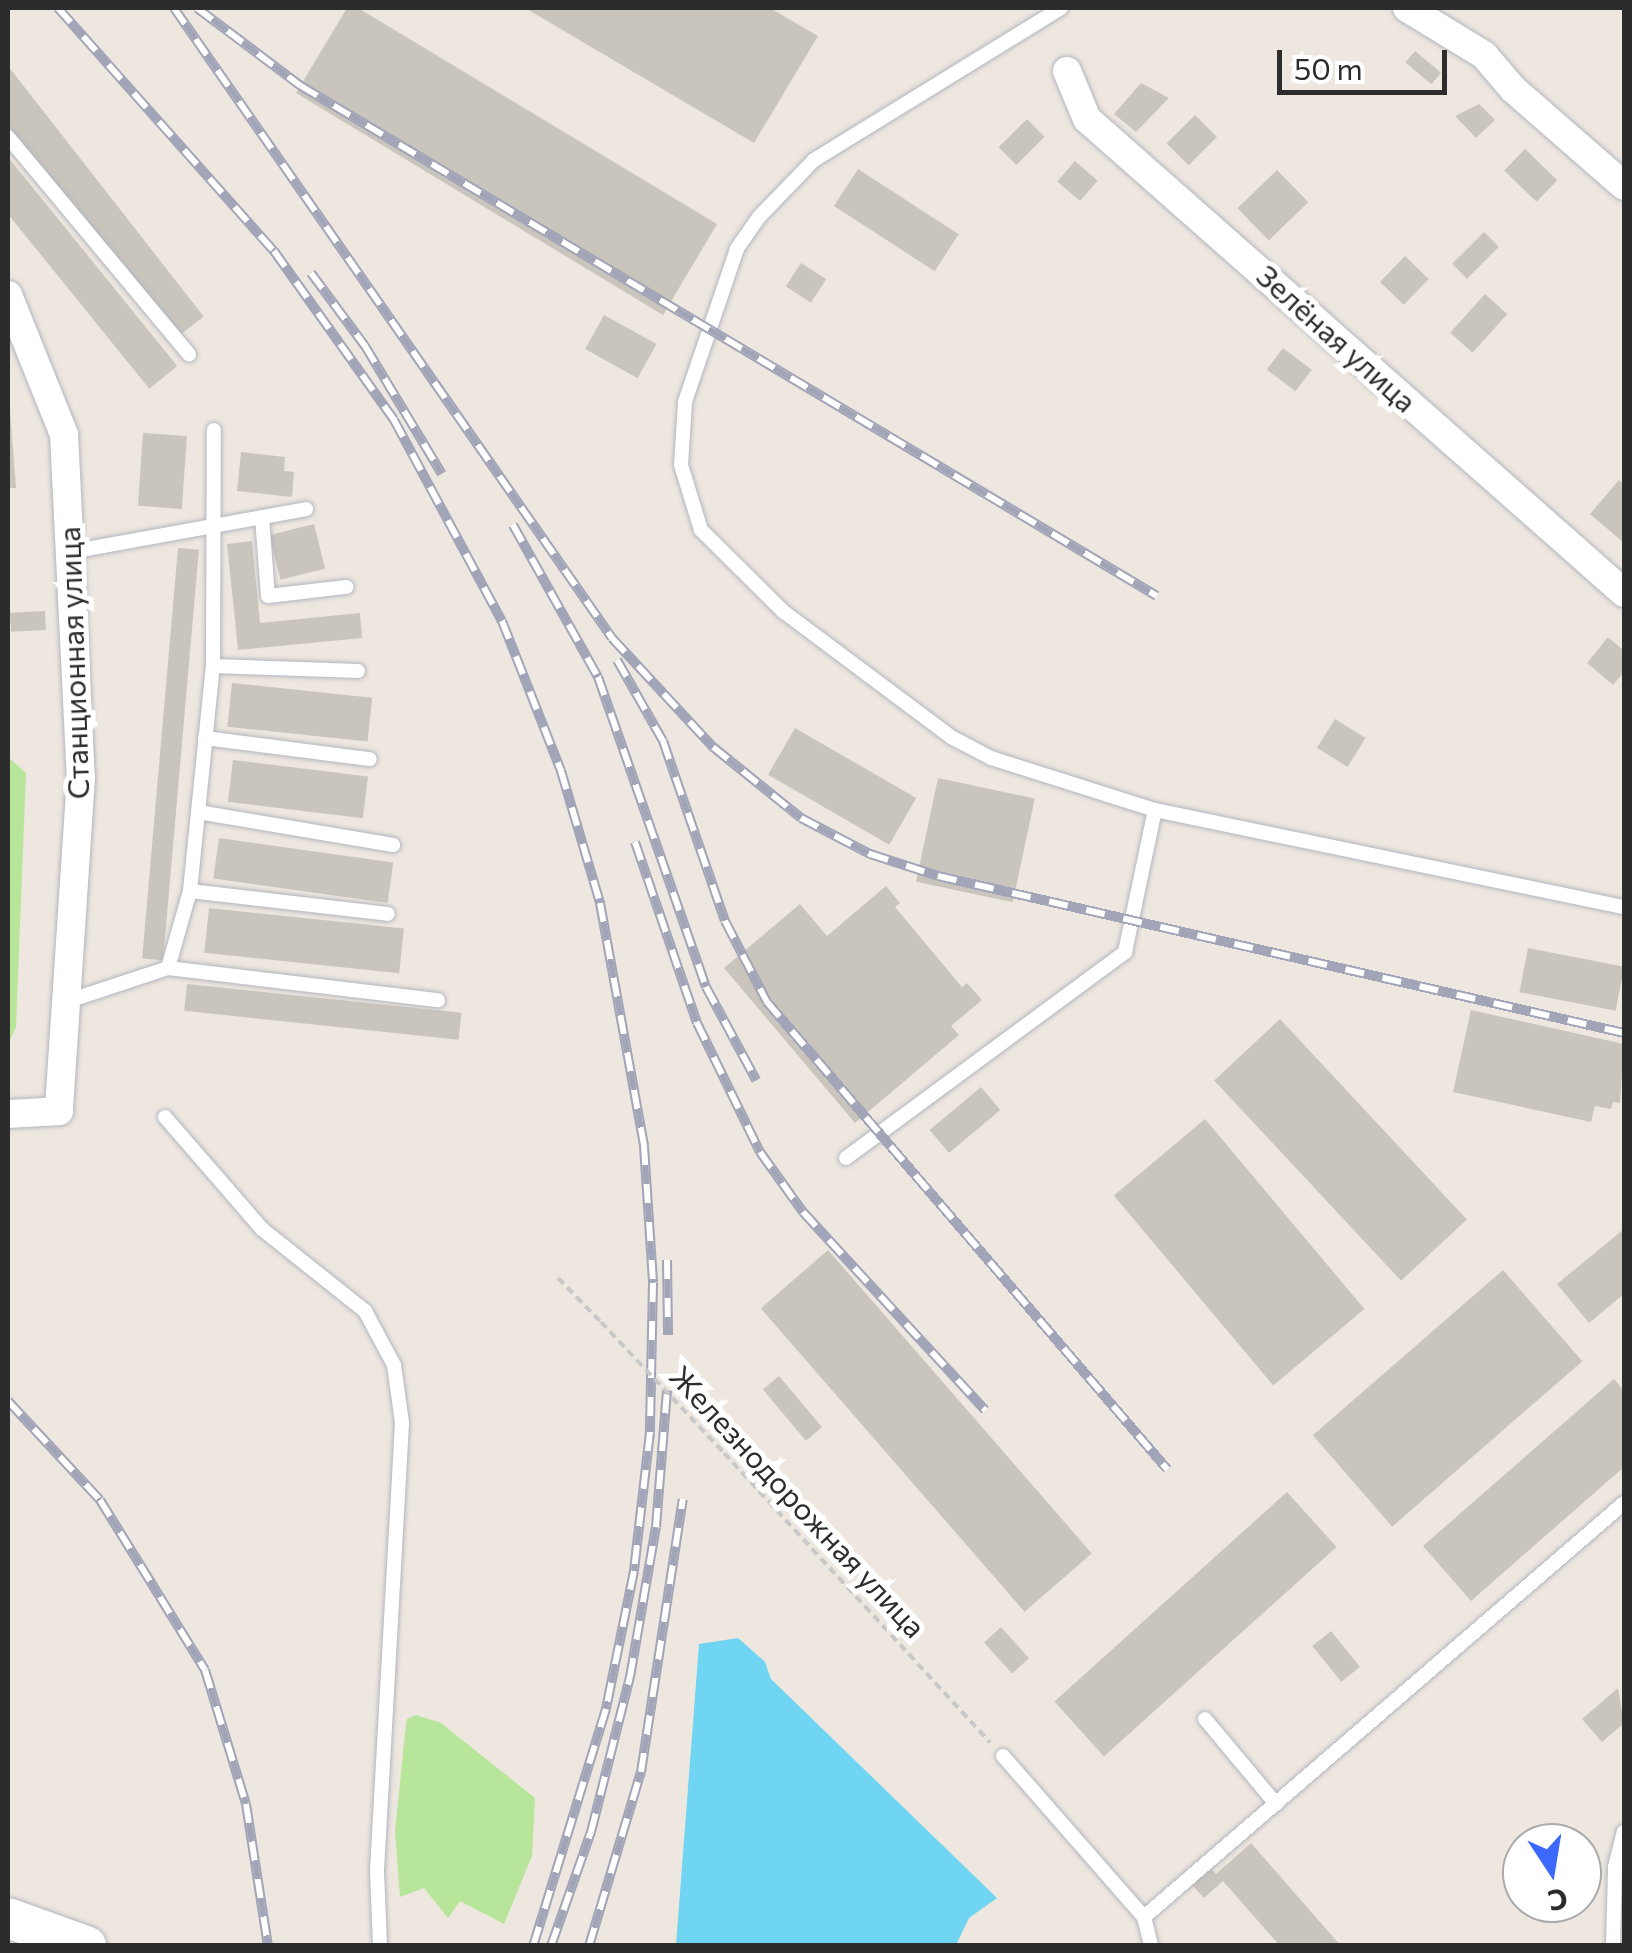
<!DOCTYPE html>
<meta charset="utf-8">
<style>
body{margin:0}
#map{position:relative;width:1632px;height:1953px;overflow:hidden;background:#eee7df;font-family:Commissioner,sans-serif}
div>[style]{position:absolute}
.green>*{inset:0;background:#b7e69a}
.water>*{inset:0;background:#70d5f2}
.building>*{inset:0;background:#c9c5bd;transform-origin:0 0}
.path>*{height:4px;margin-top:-2px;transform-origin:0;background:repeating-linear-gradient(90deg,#c8c8c8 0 8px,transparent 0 13px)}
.roads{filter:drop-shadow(0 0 2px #b2b6c0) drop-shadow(0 0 2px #b2b6c0)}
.service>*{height:14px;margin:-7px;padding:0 7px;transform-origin:7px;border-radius:7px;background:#fff}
.minor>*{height:28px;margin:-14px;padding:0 14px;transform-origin:14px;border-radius:14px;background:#fff}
.secondary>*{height:40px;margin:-20px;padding:0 20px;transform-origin:20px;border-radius:20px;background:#fff}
.rail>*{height:10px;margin-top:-5px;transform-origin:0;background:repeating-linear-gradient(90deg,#fff 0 19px,#a1a5b7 0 38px);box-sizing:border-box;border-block:2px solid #a1a5b7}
.path-bridge>*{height:4px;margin-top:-2px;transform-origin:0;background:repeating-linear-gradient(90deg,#c8c8c8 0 8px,transparent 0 13px)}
span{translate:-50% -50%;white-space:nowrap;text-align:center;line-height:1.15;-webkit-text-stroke:10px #fff;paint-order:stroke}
.street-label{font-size:30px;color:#2c2c2c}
.frame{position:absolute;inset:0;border:10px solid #2c2c2c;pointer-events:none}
.north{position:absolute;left:1502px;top:1823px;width:100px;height:100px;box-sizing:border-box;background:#fff;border:2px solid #ababab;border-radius:50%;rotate:168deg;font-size:28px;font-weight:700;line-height:40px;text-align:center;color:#2c2c2c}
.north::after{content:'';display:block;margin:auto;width:35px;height:45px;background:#3c68fe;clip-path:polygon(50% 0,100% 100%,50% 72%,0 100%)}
.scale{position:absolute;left:1277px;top:50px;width:170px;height:45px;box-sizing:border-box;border:5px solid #2c2c2c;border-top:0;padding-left:12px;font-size:30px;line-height:35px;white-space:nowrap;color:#2c2c2c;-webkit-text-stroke:8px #fff;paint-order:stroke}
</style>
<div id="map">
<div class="green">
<i style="clip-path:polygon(8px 757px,26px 773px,16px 1027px,8px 1044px)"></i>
<i style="clip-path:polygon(416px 1715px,441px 1723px,535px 1798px,532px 1856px,504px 1924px,460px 1901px,448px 1918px,424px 1888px,400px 1897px,395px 1832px,405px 1733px,407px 1719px)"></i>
</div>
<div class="water">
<i style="clip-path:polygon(738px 1638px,765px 1662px,771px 1679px,997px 1898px,969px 1918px,956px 1945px,676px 1945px,699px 1644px)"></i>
</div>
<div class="building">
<i style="clip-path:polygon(347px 8px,358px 8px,717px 224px,663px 315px,296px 93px)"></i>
<i style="clip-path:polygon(525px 8px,770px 8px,818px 36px,754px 143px)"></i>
<i style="left:1415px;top:51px;width:34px;height:15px;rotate:40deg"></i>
<i style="left:8px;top:66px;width:318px;height:37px;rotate:52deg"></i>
<i style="clip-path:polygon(1141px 83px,1169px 98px,1136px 132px,1114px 114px)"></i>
<i style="clip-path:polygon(1479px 104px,1495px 120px,1476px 138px,1455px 116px)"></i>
<i style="left:1195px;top:115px;width:31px;height:40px;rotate:45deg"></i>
<i style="left:1027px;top:119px;width:25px;height:40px;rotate:45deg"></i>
<i style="left:1525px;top:149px;width:45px;height:30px;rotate:44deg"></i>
<i style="left:8px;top:157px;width:269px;height:36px;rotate:51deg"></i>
<i style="left:1075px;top:161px;width:30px;height:27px;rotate:41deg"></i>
<i style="left:858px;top:169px;width:120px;height:44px;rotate:33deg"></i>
<i style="left:1277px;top:170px;width:45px;height:55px;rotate:46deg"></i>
<i style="left:1484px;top:232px;width:21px;height:45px;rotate:45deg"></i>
<i style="left:1405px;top:256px;width:33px;height:36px;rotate:44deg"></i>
<i style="left:801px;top:263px;width:30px;height:28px;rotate:33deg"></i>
<i style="left:1485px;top:294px;width:30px;height:52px;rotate:42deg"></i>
<i style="left:604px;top:315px;width:60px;height:39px;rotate:29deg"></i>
<i style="left:1283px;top:348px;width:36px;height:27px;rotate:37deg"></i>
<i style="clip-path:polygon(8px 385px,16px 488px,8px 488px)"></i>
<i style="left:143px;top:433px;width:44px;height:73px;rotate:4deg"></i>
<i style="clip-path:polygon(241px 452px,285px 457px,284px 471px,294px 472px,292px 497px,237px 491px)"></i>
<i style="clip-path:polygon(1619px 480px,1624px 485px,1624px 543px,1590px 514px)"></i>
<i style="left:314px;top:524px;width:46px;height:46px;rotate:76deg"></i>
<i style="clip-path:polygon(252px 541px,260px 623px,360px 613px,362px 638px,238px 650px,227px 544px)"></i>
<i style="left:178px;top:548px;width:21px;height:412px;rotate:5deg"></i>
<i style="left:45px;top:611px;width:19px;height:35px;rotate:87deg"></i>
<i style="clip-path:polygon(1608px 637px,1624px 651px,1624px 672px,1613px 685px,1587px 663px)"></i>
<i style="left:232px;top:683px;width:141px;height:44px;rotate:6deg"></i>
<i style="left:1335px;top:719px;width:36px;height:34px;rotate:32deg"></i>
<i style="left:795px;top:728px;width:140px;height:54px;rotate:30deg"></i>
<i style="left:233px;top:760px;width:136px;height:42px;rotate:7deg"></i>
<i style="left:938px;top:778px;width:99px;height:106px;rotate:12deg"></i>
<i style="left:219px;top:838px;width:176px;height:41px;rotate:8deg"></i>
<i style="clip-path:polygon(886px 886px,900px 903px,895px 907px,962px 987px,967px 983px,982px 1000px,951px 1026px,959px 1035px,855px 1123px,724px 968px,800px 904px,827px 936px)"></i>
<i style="left:209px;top:908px;width:196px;height:45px;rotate:6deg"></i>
<i style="left:1528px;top:948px;width:98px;height:45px;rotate:11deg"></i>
<i style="left:187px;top:984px;width:276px;height:27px;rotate:6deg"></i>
<i style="clip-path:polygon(1471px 1010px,1624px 1044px,1620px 1103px,1613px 1102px,1611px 1109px,1595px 1106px,1591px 1122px,1453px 1092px)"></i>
<i style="left:1280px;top:1019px;width:274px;height:90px;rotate:47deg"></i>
<i style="left:981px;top:1087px;width:30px;height:67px;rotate:50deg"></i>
<i style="left:1205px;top:1119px;width:248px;height:119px;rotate:50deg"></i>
<i style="clip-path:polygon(1624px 1229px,1624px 1294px,1589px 1323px,1557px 1284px)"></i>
<i style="left:828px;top:1250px;width:402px;height:89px;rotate:49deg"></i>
<i style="left:1503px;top:1270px;width:121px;height:252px;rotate:49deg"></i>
<i style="left:779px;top:1376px;width:67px;height:21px;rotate:50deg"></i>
<i style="clip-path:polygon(1614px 1379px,1624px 1391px,1624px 1467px,1471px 1601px,1423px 1546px)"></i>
<i style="left:1287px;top:1492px;width:74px;height:313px;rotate:48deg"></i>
<i style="left:1001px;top:1627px;width:42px;height:23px;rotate:48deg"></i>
<i style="left:1331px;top:1631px;width:46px;height:24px;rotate:51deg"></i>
<i style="clip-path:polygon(1618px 1688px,1624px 1723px,1602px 1742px,1582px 1719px)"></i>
<i style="clip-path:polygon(1251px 1843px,1341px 1946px,1280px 1946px,1223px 1881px,1204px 1898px,1192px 1885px,1211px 1868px,1216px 1874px)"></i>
</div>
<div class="path">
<i style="left:558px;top:1278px;width:62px;rotate:45.7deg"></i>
<i style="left:724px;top:1453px;width:393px;rotate:47.4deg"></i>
</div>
<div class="roads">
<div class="service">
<i style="left:1061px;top:8px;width:290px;rotate:148.4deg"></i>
<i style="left:814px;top:160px;width:79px;rotate:134deg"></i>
<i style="left:759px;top:217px;width:39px;rotate:125deg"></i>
<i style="left:737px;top:249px;width:162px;rotate:108.8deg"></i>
<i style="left:685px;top:402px;width:63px;rotate:93.6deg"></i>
<i style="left:681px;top:465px;width:68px;rotate:72.9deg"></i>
<i style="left:701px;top:530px;width:117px;rotate:44.7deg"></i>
<i style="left:784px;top:612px;width:209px;rotate:36.8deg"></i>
<i style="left:951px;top:737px;width:45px;rotate:27.7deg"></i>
<i style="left:991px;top:758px;width:172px;rotate:17.6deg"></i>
<i style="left:1155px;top:810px;width:479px;rotate:11.7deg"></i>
<i style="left:8px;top:137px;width:283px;rotate:50.2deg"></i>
<i style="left:262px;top:517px;width:79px;rotate:85.7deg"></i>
<i style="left:268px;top:596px;width:79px;rotate:-6.6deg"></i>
<i style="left:70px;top:552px;width:240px;rotate:-10.3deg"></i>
<i style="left:213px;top:666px;width:145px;rotate:2deg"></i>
<i style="left:205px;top:738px;width:166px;rotate:7.3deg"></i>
<i style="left:198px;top:812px;width:198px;rotate:9.6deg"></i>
<i style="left:190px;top:891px;width:199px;rotate:6.6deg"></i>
<i style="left:168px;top:968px;width:272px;rotate:6.8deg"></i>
<i style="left:62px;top:1003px;width:112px;rotate:-18.3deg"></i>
<i style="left:168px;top:968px;width:80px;rotate:-74.1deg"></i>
<i style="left:190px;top:891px;width:226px;rotate:-84.2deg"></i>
<i style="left:213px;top:666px;width:236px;rotate:-89.8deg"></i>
<i style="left:165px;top:1117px;width:148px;rotate:49.1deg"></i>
<i style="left:262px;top:1229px;width:132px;rotate:38.5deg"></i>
<i style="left:365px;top:1311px;width:61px;rotate:61.8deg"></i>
<i style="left:394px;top:1365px;width:59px;rotate:82.1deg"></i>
<i style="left:402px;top:1423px;width:449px;rotate:93.2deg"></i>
<i style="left:377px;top:1871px;width:75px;rotate:87.7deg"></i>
<i style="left:846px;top:1158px;width:347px;rotate:-36.4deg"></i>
<i style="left:1125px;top:952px;width:145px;rotate:-78.1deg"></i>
<i style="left:1205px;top:1719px;width:111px;rotate:50.1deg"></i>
<i style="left:1003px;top:1756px;width:214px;rotate:48.8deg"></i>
<i style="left:1144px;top:1917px;width:30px;rotate:76deg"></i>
<i style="left:1144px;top:1917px;width:634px;rotate:-40.78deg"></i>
<i style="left:1613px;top:1946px;width:79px;rotate:-88.5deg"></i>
<i style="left:1615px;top:1867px;width:36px;rotate:-76deg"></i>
</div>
<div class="minor">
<i style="left:1407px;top:8px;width:90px;rotate:31.4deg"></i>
<i style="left:1484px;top:55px;width:45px;rotate:49.5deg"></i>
<i style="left:1513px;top:89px;width:147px;rotate:41.1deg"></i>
<i style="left:1067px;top:71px;width:52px;rotate:67.4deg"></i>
<i style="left:1087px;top:119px;width:716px;rotate:41.43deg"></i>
<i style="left:8px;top:295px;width:150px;rotate:68.1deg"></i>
<i style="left:64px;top:434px;width:343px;rotate:87.2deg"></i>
<i style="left:81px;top:777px;width:335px;rotate:93.8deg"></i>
<i style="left:59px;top:1111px;width:51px;rotate:176.6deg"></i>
</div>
<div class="secondary">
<i style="left:8px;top:1918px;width:83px;rotate:19.7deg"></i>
</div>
</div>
<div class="rail">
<i style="left:58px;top:8px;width:325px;rotate:48.4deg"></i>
<i style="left:274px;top:251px;width:207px;rotate:54.6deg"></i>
<i style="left:394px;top:420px;width:228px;rotate:61.8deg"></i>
<i style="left:502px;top:621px;width:161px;rotate:68.5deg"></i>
<i style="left:561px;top:771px;width:138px;rotate:73.5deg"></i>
<i style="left:600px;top:903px;width:247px;rotate:79.7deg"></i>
<i style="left:644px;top:1146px;width:137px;rotate:86.2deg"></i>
<i style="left:653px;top:1283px;width:149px;rotate:91.2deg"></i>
<i style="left:650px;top:1432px;width:140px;rotate:96.6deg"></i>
<i style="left:634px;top:1571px;width:141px;rotate:101.5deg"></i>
<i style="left:606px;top:1709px;width:248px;rotate:107.1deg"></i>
<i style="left:174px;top:8px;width:767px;rotate:55.19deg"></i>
<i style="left:612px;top:638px;width:149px;rotate:47.2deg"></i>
<i style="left:713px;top:747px;width:113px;rotate:38.9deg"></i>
<i style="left:801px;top:818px;width:78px;rotate:27.6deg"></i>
<i style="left:870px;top:854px;width:71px;rotate:17.9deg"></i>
<i style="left:938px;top:876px;width:704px;rotate:12.89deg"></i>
<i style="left:197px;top:8px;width:130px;rotate:36.9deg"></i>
<i style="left:301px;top:86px;width:996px;rotate:30.79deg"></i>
<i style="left:311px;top:273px;width:91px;rotate:53.5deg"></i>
<i style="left:365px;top:346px;width:149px;rotate:59deg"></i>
<i style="left:513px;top:525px;width:174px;rotate:60.8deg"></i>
<i style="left:598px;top:677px;width:328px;rotate:70.8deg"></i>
<i style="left:706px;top:987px;width:106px;rotate:61.7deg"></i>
<i style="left:617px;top:660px;width:93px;rotate:60.4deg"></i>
<i style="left:663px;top:741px;width:190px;rotate:71deg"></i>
<i style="left:725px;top:921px;width:91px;rotate:62.6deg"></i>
<i style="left:767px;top:1002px;width:615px;rotate:49.42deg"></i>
<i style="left:635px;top:842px;width:191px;rotate:71.1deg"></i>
<i style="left:697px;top:1023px;width:144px;rotate:64deg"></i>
<i style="left:760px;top:1152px;width:74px;rotate:54.4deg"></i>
<i style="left:803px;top:1212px;width:269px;rotate:47.4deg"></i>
<i style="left:667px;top:1260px;width:75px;rotate:89.2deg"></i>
<i style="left:8px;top:1401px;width:135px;rotate:47.1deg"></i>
<i style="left:100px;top:1500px;width:200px;rotate:58.3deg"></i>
<i style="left:205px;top:1670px;width:140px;rotate:73deg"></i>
<i style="left:246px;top:1804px;width:144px;rotate:81.2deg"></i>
<i style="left:551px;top:1946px;width:121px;rotate:-70.7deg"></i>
<i style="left:591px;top:1832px;width:160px;rotate:-75.9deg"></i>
<i style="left:630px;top:1677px;width:152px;rotate:-80.2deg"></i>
<i style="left:656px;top:1527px;width:137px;rotate:-85.4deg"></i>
<i style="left:589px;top:1946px;width:182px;rotate:-73.4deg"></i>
<i style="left:641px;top:1772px;width:276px;rotate:-81.3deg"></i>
</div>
<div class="path-bridge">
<i style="left:601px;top:1322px;width:180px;rotate:46.8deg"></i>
</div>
<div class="street-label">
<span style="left:1337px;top:338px;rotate:42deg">Зелёная улица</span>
<span style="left:73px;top:663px;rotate:-92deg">Станционная улица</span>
<span style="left:798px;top:1501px;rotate:47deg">Железнодорожная улица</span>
</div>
<div class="frame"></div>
<div class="north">С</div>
<div class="scale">50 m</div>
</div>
